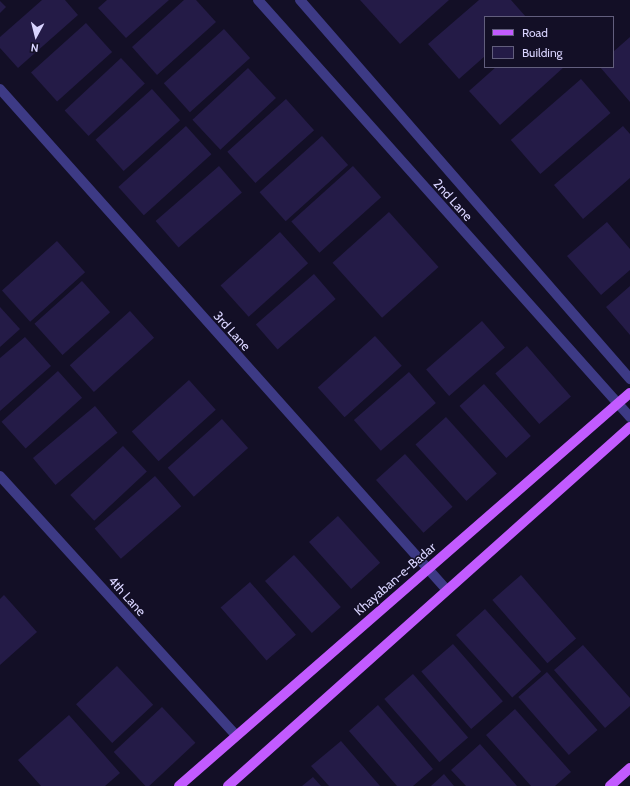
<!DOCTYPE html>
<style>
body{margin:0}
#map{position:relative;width:630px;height:786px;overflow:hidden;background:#130f26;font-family:Cabin,sans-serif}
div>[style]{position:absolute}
.building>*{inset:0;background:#241b47;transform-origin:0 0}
.minor>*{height:10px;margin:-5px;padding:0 5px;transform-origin:5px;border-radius:5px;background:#3d3a85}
.major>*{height:10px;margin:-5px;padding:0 5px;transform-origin:5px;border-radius:5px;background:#c25bff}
span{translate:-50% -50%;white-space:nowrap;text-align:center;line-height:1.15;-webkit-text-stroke:3px #130f26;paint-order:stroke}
.street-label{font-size:13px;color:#d9d4ff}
.legend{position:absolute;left:484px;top:16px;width:130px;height:52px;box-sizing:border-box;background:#130f26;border:1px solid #625e7d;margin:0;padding:5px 7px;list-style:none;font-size:12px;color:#d9d4ff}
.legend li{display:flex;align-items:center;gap:8px;height:20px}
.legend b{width:20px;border:1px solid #625e7d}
.north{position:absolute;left:16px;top:16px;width:40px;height:40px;-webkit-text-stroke:3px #130f26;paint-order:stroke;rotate:187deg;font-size:11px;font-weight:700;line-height:16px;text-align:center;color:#d9d4ff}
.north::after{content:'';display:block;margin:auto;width:14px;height:18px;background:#d9d4ff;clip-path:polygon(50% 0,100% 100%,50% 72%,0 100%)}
</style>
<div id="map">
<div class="building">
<i style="clip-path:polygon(42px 0,65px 0,78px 15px,18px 68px,0 48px,0 37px)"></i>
<i style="clip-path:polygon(107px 0,169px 0,126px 38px,98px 8px)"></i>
<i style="clip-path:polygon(184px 0,196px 0,216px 22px,157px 75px,132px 47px)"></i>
<i style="clip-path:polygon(360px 0,449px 0,400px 44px)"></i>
<i style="clip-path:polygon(479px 0,511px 0,526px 17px,485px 17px,485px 56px,459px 79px,428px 44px)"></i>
<i style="clip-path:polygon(0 1px,6px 7px,0 13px)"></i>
<i style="left:86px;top:23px;width:39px;height:74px;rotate:48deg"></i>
<i style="left:224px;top:29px;width:39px;height:81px;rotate:48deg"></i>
<i style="clip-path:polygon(630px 37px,630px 102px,600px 67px,613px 67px,613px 52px)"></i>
<i style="left:121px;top:58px;width:35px;height:77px;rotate:47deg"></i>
<i style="clip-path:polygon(496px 67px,564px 67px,500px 125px,469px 91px)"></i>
<i style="left:248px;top:68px;width:41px;height:76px;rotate:47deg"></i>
<i style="left:581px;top:79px;width:45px;height:93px;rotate:49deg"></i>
<i style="left:152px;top:89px;width:42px;height:76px;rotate:48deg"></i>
<i style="left:286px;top:99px;width:42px;height:79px;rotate:48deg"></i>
<i style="left:186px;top:126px;width:38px;height:91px;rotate:48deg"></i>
<i style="clip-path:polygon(623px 126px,630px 134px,630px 178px,583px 219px,554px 185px)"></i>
<i style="left:322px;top:136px;width:39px;height:84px;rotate:48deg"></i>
<i style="left:219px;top:166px;width:35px;height:84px;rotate:49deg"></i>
<i style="left:353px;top:166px;width:42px;height:83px;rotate:48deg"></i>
<i style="left:389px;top:212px;width:74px;height:76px;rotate:48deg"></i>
<i style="clip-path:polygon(607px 222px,630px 249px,630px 270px,601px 295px,567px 256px)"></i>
<i style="left:280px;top:232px;width:42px;height:80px;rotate:48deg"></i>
<i style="left:57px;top:241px;width:42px;height:74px;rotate:48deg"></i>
<i style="left:314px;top:274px;width:33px;height:77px;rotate:49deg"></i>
<i style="left:82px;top:281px;width:42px;height:64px;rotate:48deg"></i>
<i style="clip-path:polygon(630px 286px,630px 335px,606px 307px)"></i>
<i style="clip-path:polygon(0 307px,20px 329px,0 347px)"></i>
<i style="left:130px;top:311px;width:36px;height:81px;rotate:48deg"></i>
<i style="left:482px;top:321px;width:35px;height:74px;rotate:49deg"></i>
<i style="left:375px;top:336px;width:40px;height:77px;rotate:48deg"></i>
<i style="clip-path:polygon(25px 337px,51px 366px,0 411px,0 358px)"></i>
<i style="left:527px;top:346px;width:67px;height:42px;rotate:49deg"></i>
<i style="left:58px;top:371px;width:36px;height:76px;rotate:48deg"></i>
<i style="left:409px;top:372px;width:41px;height:73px;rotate:49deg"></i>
<i style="left:189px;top:380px;width:40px;height:77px;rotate:48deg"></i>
<i style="left:484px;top:384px;width:70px;height:33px;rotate:48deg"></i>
<i style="left:95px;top:406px;width:35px;height:81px;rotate:50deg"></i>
<i style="left:446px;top:417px;width:76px;height:41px;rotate:48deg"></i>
<i style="left:222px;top:419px;width:39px;height:73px;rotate:48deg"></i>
<i style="left:123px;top:446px;width:35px;height:72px;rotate:47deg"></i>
<i style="left:405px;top:454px;width:71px;height:39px;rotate:48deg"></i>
<i style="left:155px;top:476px;width:40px;height:80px;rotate:49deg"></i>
<i style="left:338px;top:516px;width:63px;height:39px;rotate:48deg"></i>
<i style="left:294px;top:555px;width:70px;height:39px;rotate:48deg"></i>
<i style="left:521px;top:575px;width:84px;height:38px;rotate:49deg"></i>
<i style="left:250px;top:582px;width:70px;height:39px;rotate:49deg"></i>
<i style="clip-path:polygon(4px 595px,37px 632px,0 665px,0 599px)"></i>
<i style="left:485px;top:609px;width:84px;height:39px;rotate:48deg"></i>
<i style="left:453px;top:644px;width:76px;height:42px;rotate:49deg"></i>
<i style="clip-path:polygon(583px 645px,630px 698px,630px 706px,605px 728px,554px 670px)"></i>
<i style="left:117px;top:666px;width:53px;height:56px;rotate:47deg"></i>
<i style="left:547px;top:672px;width:77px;height:38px;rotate:49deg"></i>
<i style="left:413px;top:674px;width:84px;height:38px;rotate:49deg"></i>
<i style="clip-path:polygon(378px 705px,433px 769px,413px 786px,397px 786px,349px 731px)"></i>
<i style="left:162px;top:707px;width:49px;height:66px;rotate:47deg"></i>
<i style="clip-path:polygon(515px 709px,571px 772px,555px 786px,531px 786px,486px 735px)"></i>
<i style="clip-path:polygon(69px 715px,120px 773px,105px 786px,41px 786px,18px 760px)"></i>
<i style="clip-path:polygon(341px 741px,380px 786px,329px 786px,311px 766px)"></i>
<i style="clip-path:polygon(480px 744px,517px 786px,466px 786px,451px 770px)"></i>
<i style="clip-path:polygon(444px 774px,454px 786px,431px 786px)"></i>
<i style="clip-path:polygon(313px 777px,321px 786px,302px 786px)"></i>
</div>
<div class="minor">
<i style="left:258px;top:0;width:559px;rotate:48.26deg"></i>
<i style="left:300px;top:0;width:503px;rotate:48.95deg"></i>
<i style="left:0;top:89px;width:670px;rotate:48.27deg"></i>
<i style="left:0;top:476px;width:349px;rotate:47.7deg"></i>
</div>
<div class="major">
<i style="left:179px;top:786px;width:598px;rotate:-41.07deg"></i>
<i style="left:228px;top:786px;width:539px;rotate:-41.77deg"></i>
<i style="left:610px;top:786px;width:27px;rotate:-42deg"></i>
</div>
<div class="street-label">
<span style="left:453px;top:200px;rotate:48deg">2nd Lane</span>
<span style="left:232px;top:331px;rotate:48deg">3rd Lane</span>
<span style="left:395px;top:579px;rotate:-41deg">Khayaban-e-Badar</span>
<span style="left:127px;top:596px;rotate:48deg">4th Lane</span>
</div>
<ul class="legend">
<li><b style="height:5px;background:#c25bff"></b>Road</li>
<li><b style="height:11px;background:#241b47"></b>Building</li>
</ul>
<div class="north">N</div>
</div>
